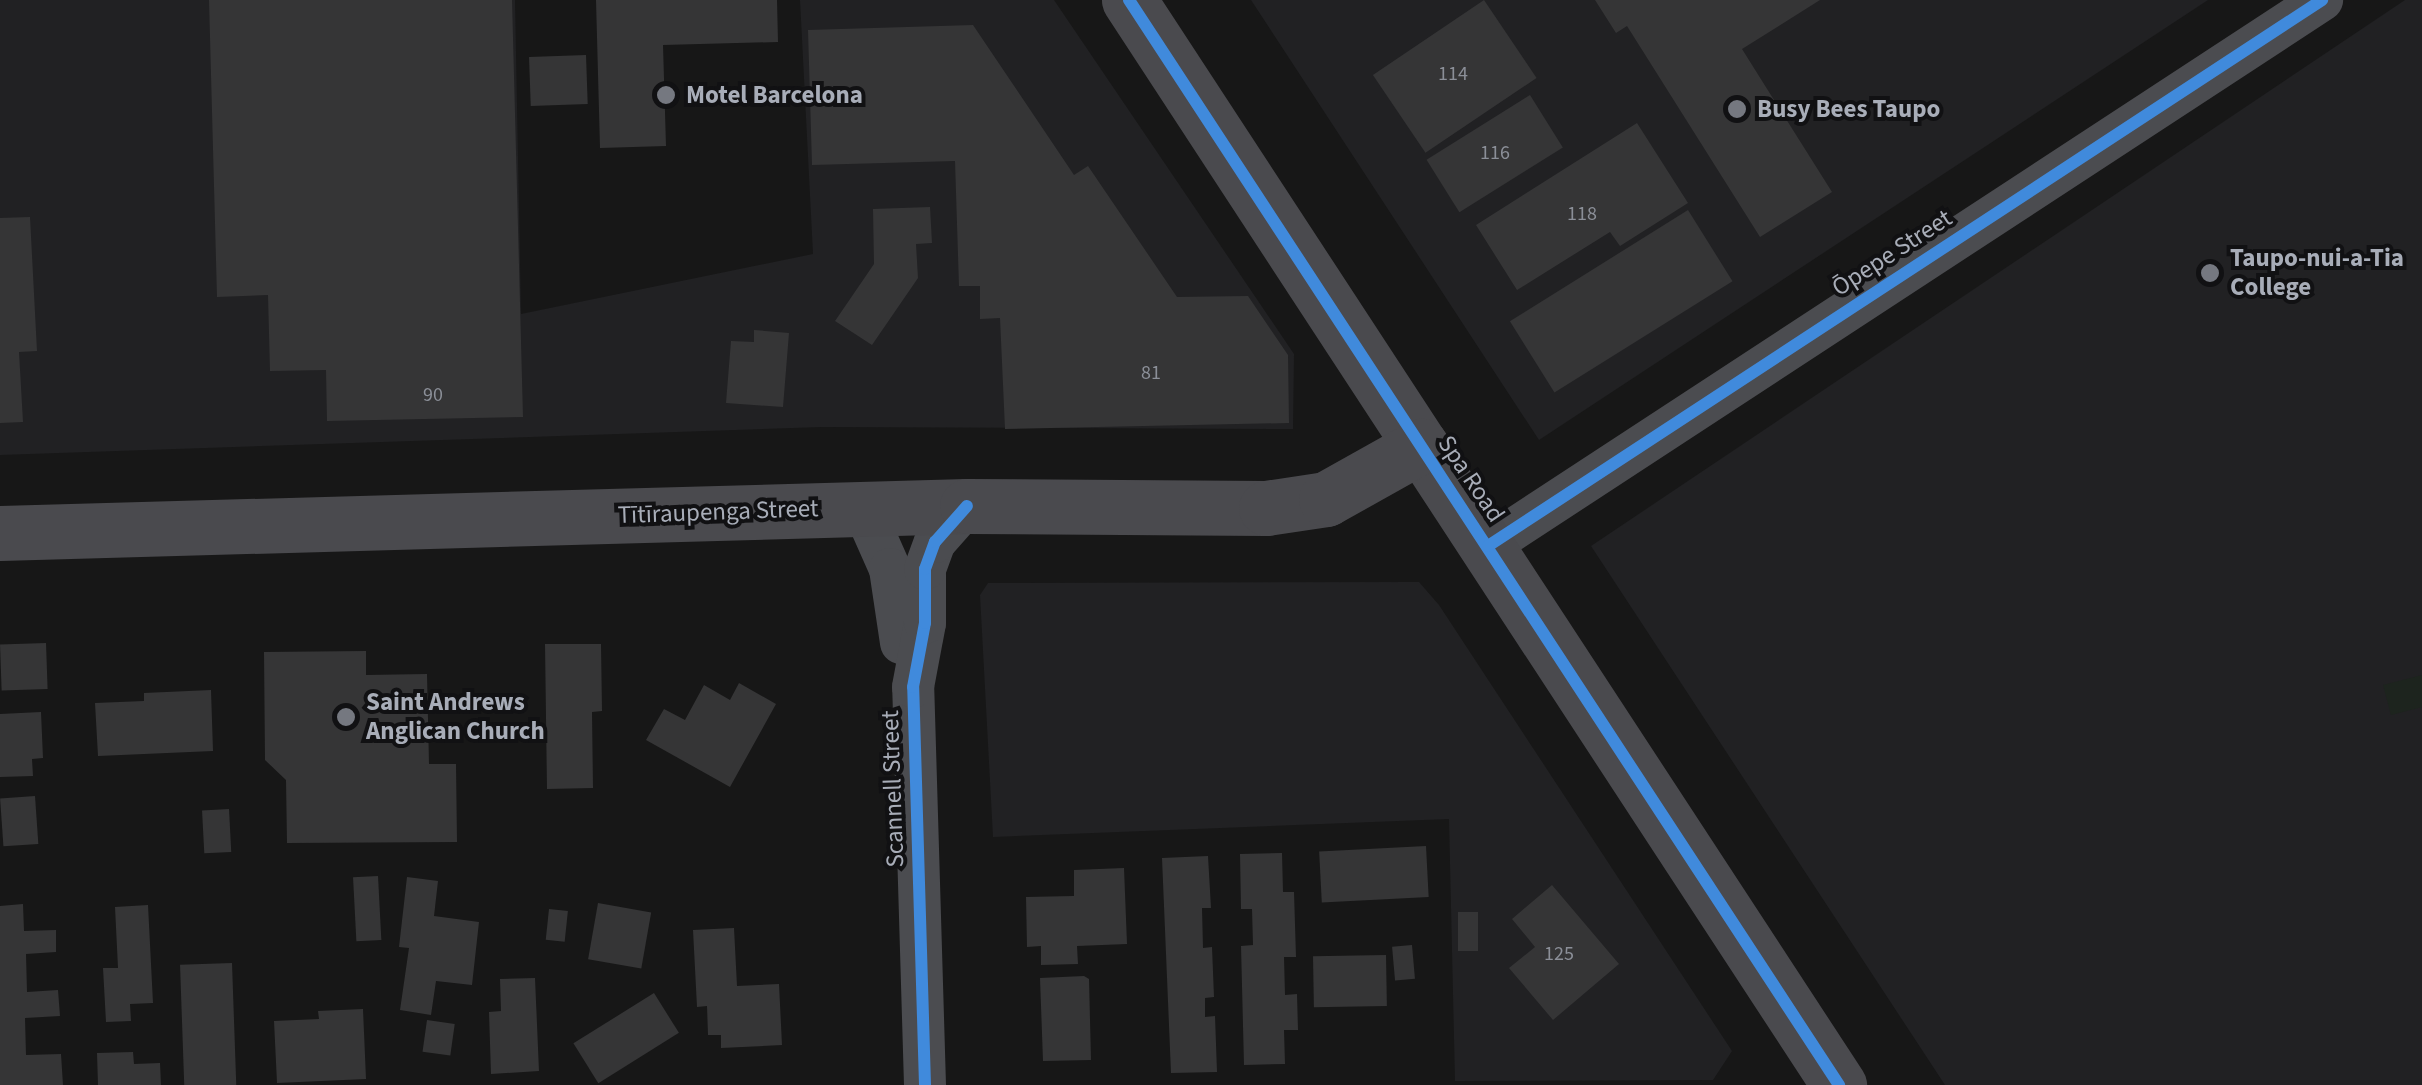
<!DOCTYPE html>
<meta charset="utf-8">
<style>
body{margin:0}
#map{position:relative;width:2422px;height:1085px;overflow:hidden;background:#171717;font-family:"Source Sans 3",sans-serif}
div>[style]{position:absolute}
.built>*{inset:0;background:#212123}
.green>*{inset:0;background:#1d241e}
.building>*{inset:0;background:#353536;transform-origin:0 0}
.minor>*{height:42px;margin:-21px;padding:0 21px;transform-origin:21px;border-radius:21px;background:#4b4c50}
.secondary>*{height:55px;margin:-27.5px;padding:0 27.5px;transform-origin:27.5px;border-radius:27.5px;background:#4a4a4e}
.cycleway>*{height:12px;margin:-6px;padding:0 6px;transform-origin:6px;border-radius:6px;background:#408adc}
.dots>*{width:28px;height:28px;translate:-50% -50%;box-sizing:border-box;border:5px solid #111113;border-radius:50%}
span{translate:-50% -50%;white-space:nowrap;text-align:center;line-height:1.15;-webkit-text-stroke:8px #111113;paint-order:stroke}
.number-label{font-size:20px;color:#8b8f98}
.number-label span{-webkit-text-stroke-width:0}
.poi-label{font-size:25px;color:#a8adb8;font-weight:700}
.left{translate:0 -50%;text-align:left}
.street-label{font-size:25px;color:#a8adb8}
</style>
<div id="map">
<div class="built">
<i style="clip-path:polygon(0 0,515px 0,521px 314px,813px 254px,800px 0,1054px 0,1294px 354px,1293px 429px,822px 427px,0 455px)"></i>
<i style="clip-path:polygon(1251px 0,2208px 0,1539px 440px)"></i>
<i style="clip-path:polygon(2405px 0,2422px 0,2422px 1085px,1945px 1085px,1591px 546px)"></i>
<i style="clip-path:polygon(1419px 582px,1439px 605px,1732px 1051px,1713px 1080px,1455px 1081px,1449px 819px,993px 837px,980px 595px,988px 583px)"></i>
</div>
<div class="green">
<i style="clip-path:polygon(2422px 675px,2422px 707px,2391px 715px,2383px 685px)"></i>
</div>
<div class="building">
<i style="clip-path:polygon(209px 0,512px 0,523px 417px,327px 421px,326px 370px,270px 371px,268px 295px,217px 297px)"></i>
<i style="clip-path:polygon(596px 0,777px 0,778px 42px,663px 45px,666px 146px,600px 148px)"></i>
<i style="left:1484px;top:0;width:94px;height:134px;rotate:56deg"></i>
<i style="clip-path:polygon(1595px 0,1820px 0,1742px 49px,1832px 192px,1760px 237px,1627px 26px,1616px 33px)"></i>
<i style="clip-path:polygon(973px 25px,1074px 175px,1088px 166px,1177px 297px,1248px 296px,1288px 355px,1289px 423px,1005px 429px,1000px 318px,980px 319px,980px 286px,959px 286px,955px 161px,812px 165px,808px 30px)"></i>
<i style="left:586px;top:55px;width:49px;height:57px;rotate:88deg"></i>
<i style="left:1530px;top:95px;width:62px;height:122px;rotate:58deg"></i>
<i style="clip-path:polygon(1637px 123px,1688px 203px,1620px 246px,1610px 232px,1517px 290px,1476px 225px)"></i>
<i style="clip-path:polygon(930px 207px,932px 243px,916px 244px,918px 278px,872px 345px,835px 321px,874px 264px,873px 209px)"></i>
<i style="left:1688px;top:210px;width:84px;height:210px;rotate:58deg"></i>
<i style="clip-path:polygon(30px 217px,37px 351px,19px 352px,23px 422px,0 423px,0 218px)"></i>
<i style="clip-path:polygon(754px 330px,789px 333px,783px 407px,726px 403px,731px 341px,754px 342px)"></i>
<i style="left:46px;top:643px;width:46px;height:46px;rotate:88deg"></i>
<i style="clip-path:polygon(545px 644px,601px 644px,602px 711px,592px 712px,593px 788px,547px 789px)"></i>
<i style="clip-path:polygon(366px 651px,366px 675px,427px 674px,429px 764px,456px 764px,457px 842px,287px 843px,286px 780px,265px 760px,264px 652px)"></i>
<i style="clip-path:polygon(739px 683px,776px 704px,730px 787px,646px 740px,664px 709px,685px 720px,704px 685px,730px 700px)"></i>
<i style="clip-path:polygon(211px 690px,213px 751px,98px 756px,95px 703px,144px 701px,144px 693px)"></i>
<i style="clip-path:polygon(41px 712px,43px 758px,32px 759px,33px 776px,0 777px,0 714px)"></i>
<i style="left:35px;top:796px;width:48px;height:35px;rotate:86deg"></i>
<i style="left:229px;top:809px;width:43px;height:27px;rotate:87deg"></i>
<i style="left:1426px;top:846px;width:51px;height:107px;rotate:87deg"></i>
<i style="clip-path:polygon(1282px 853px,1283px 892px,1294px 892px,1296px 957px,1284px 957px,1285px 995px,1297px 994px,1298px 1030px,1284px 1030px,1285px 1064px,1244px 1065px,1241px 946px,1253px 945px,1252px 909px,1241px 909px,1240px 854px)"></i>
<i style="clip-path:polygon(1208px 856px,1211px 908px,1202px 908px,1203px 948px,1212px 947px,1214px 997px,1205px 998px,1205px 1017px,1215px 1016px,1217px 1072px,1171px 1073px,1162px 858px)"></i>
<i style="clip-path:polygon(1124px 868px,1127px 944px,1077px 946px,1078px 964px,1041px 965px,1041px 946px,1027px 947px,1026px 897px,1074px 896px,1074px 870px)"></i>
<i style="left:378px;top:876px;width:64px;height:25px;rotate:87deg"></i>
<i style="clip-path:polygon(407px 877px,438px 881px,434px 916px,479px 922px,472px 985px,436px 981px,431px 1015px,400px 1010px,409px 948px,399px 947px)"></i>
<i style="clip-path:polygon(1552px 885px,1619px 964px,1553px 1020px,1509px 968px,1535px 947px,1512px 919px)"></i>
<i style="left:598px;top:903px;width:54px;height:57px;rotate:10deg"></i>
<i style="clip-path:polygon(23px 904px,24px 931px,56px 930px,56px 952px,26px 954px,27px 992px,58px 990px,60px 1016px,25px 1018px,26px 1055px,61px 1054px,63px 1085px,0 1085px,0 906px)"></i>
<i style="clip-path:polygon(148px 905px,153px 1003px,130px 1004px,131px 1021px,106px 1022px,103px 968px,118px 968px,115px 907px)"></i>
<i style="left:549px;top:909px;width:19px;height:31px;rotate:6deg"></i>
<i style="left:1458px;top:912px;width:20px;height:39px"></i>
<i style="clip-path:polygon(734px 928px,737px 986px,779px 984px,782px 1045px,721px 1048px,721px 1035px,708px 1035px,707px 1006px,697px 1007px,693px 930px)"></i>
<i style="left:1412px;top:945px;width:34px;height:20px;rotate:85deg"></i>
<i style="left:1386px;top:955px;width:51px;height:73px;rotate:89deg"></i>
<i style="left:232px;top:963px;width:122px;height:52px;rotate:88deg"></i>
<i style="clip-path:polygon(1084px 976px,1089px 979px,1091px 1060px,1043px 1061px,1040px 978px)"></i>
<i style="clip-path:polygon(535px 978px,539px 1071px,491px 1074px,489px 1012px,501px 1011px,500px 979px)"></i>
<i style="left:654px;top:993px;width:47px;height:95px;rotate:58deg"></i>
<i style="clip-path:polygon(363px 1009px,366px 1079px,277px 1083px,274px 1021px,319px 1019px,318px 1011px)"></i>
<i style="left:427px;top:1020px;width:28px;height:32px;rotate:8deg"></i>
<i style="clip-path:polygon(133px 1052px,134px 1064px,160px 1063px,161px 1085px,98px 1085px,97px 1053px)"></i>
</div>
<div class="minor">
<i style="left:863px;top:508px;width:67px;rotate:66.1deg"></i>
<i style="left:890px;top:569px;width:75px;rotate:81.5deg"></i>
<i style="left:1488px;top:546px;width:997px;rotate:-33.21deg"></i>
<i style="left:925px;top:1085px;width:398px;rotate:-91.7deg"></i>
<i style="left:913px;top:687px;width:65px;rotate:-79.4deg"></i>
<i style="left:925px;top:623px;width:54px;rotate:-90deg"></i>
<i style="left:925px;top:569px;width:29px;rotate:-70deg"></i>
<i style="left:935px;top:542px;width:48px;rotate:-48.4deg"></i>
</div>
<div class="secondary">
<i style="left:1129px;top:0;width:1297px;rotate:56.8deg"></i>
<i style="left:0;top:533px;width:967px;rotate:-1.6deg"></i>
<i style="left:967px;top:506px;width:299px;rotate:0.4deg"></i>
<i style="left:1266px;top:508px;width:61px;rotate:-8.5deg"></i>
<i style="left:1326px;top:499px;width:109px;rotate:-29.2deg"></i>
</div>
<div class="cycleway">
<i style="left:1129px;top:0;width:1297px;rotate:56.8deg"></i>
<i style="left:1488px;top:546px;width:997px;rotate:-33.21deg"></i>
<i style="left:925px;top:1085px;width:398px;rotate:-91.7deg"></i>
<i style="left:913px;top:687px;width:65px;rotate:-79.4deg"></i>
<i style="left:925px;top:623px;width:54px;rotate:-90deg"></i>
<i style="left:925px;top:569px;width:29px;rotate:-70deg"></i>
<i style="left:935px;top:542px;width:48px;rotate:-48.4deg"></i>
</div>
<div class="dots">
<i style="left:666px;top:95px;background:#757880"></i>
<i style="left:1737px;top:109px;background:#757880"></i>
<i style="left:2210px;top:273px;background:#757880"></i>
<i style="left:346px;top:717px;background:#757880"></i>
</div>
<div class="number-label">
<span style="left:1453px;top:74px">114</span>
<span style="left:1495px;top:153px">116</span>
<span style="left:1582px;top:214px">118</span>
<span style="left:1151px;top:373px">81</span>
<span style="left:433px;top:395px">90</span>
<span style="left:1559px;top:954px">125</span>
</div>
<div class="poi-label">
<span class="left" style="left:686px;top:95px">Motel Barcelona</span>
<span class="left" style="left:1757px;top:109px">Busy Bees Taupo</span>
<span class="left" style="left:2230px;top:273px">Taupo-nui-a-Tia<br>College</span>
<span class="left" style="left:366px;top:717px">Saint Andrews<br>Anglican Church</span>
</div>
<div class="street-label">
<span style="left:1892px;top:253px;rotate:-33deg">Ōpepe Street</span>
<span style="left:1471px;top:479px;rotate:56deg">Spa Road</span>
<span style="left:718px;top:512px;rotate:-2deg">Tītīraupenga Street</span>
<span style="left:893px;top:789px;rotate:-92deg">Scannell Street</span>
</div>
</div>
